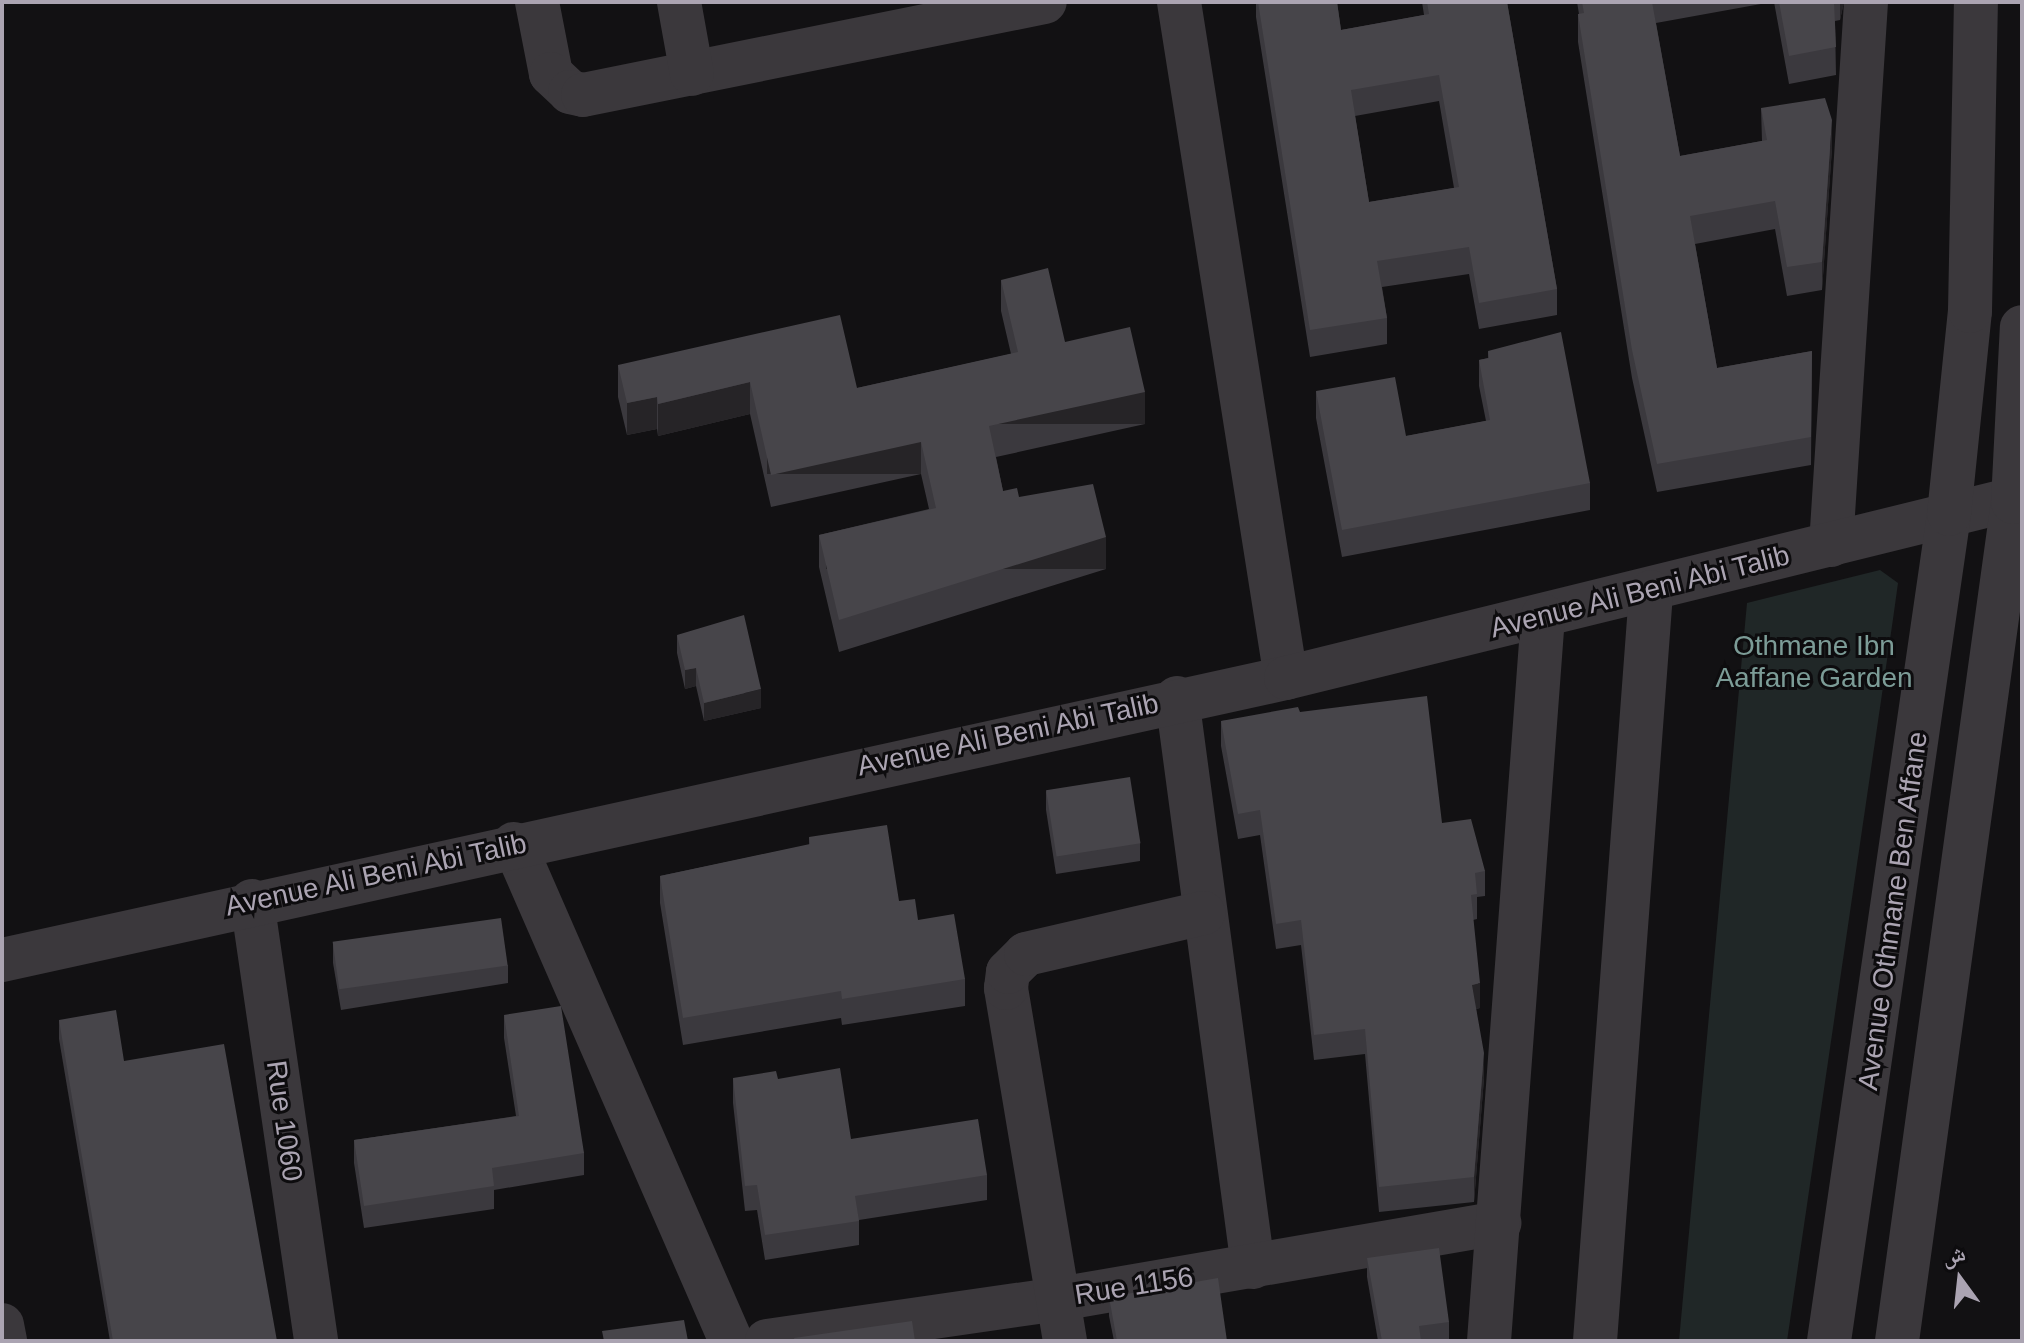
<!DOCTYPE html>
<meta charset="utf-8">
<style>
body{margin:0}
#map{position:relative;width:2024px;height:1343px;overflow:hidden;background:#121113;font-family:Helvetica,"Noto Naskh Arabic",sans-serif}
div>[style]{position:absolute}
.green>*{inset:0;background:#202727}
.minor>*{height:44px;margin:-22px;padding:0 22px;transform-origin:22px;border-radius:22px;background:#3b383c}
.wall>*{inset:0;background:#3b393e}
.shaded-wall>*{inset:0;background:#262427;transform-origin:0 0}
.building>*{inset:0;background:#47454a;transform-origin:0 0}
span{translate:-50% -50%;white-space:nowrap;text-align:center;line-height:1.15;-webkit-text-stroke:6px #0d0c0e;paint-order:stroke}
.street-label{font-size:28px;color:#aba4b2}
.park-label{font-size:28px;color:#7c9c97}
.frame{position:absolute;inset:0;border:4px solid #aba4b2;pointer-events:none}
.north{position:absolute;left:1920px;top:1239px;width:80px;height:80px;-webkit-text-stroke:6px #0d0c0e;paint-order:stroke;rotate:345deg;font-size:22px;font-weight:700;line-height:32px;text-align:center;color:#aba4b2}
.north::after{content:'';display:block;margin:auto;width:28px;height:36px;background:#aba4b2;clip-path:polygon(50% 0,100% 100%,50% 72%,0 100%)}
</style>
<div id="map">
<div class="green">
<i style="clip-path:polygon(1880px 570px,1898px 583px,1893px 619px,1787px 1341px,1679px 1341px,1747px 603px)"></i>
</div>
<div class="minor">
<i style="left:537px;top:2px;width:73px;rotate:79deg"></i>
<i style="left:551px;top:74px;width:26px;rotate:43deg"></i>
<i style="left:570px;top:92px;width:13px;rotate:13deg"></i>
<i style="left:583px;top:95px;width:471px;rotate:-11.4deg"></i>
<i style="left:679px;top:2px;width:73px;rotate:79.8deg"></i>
<i style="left:1179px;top:2px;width:684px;rotate:81.01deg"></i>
<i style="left:1831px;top:545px;width:544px;rotate:-86.31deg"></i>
<i style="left:1177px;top:698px;width:574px;rotate:82.39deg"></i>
<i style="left:514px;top:844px;width:542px;rotate:66.41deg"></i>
<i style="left:252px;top:901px;width:445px;rotate:81.7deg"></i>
<i style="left:2px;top:960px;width:1315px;rotate:-12.39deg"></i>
<i style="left:1286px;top:678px;width:758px;rotate:-13.82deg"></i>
<i style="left:2px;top:1325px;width:16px;rotate:79deg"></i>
<i style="left:767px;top:1341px;width:295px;rotate:-8.2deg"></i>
<i style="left:1059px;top:1299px;width:447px;rotate:-9.8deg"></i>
<i style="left:1065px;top:1341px;width:358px;rotate:-99.5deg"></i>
<i style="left:1006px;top:988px;width:16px;rotate:-83deg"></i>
<i style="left:1008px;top:972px;width:25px;rotate:-45deg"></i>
<i style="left:1026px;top:954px;width:182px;rotate:-13deg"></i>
<i style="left:1489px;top:1341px;width:727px;rotate:-85.74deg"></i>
<i style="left:1595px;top:1341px;width:751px;rotate:-85.72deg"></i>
<i style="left:1829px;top:1341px;width:836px;rotate:-81.74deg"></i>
<i style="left:1949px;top:514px;width:204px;rotate:-84.1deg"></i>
<i style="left:1970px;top:311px;width:309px;rotate:-88.9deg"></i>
<i style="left:1897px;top:1341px;width:847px;rotate:-82.13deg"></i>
<i style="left:2013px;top:502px;width:175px;rotate:-87.1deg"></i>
</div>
<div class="wall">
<i style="clip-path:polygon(evenodd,1256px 2px,1337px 2px,1341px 30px,1424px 15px,1422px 2px,1507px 2px,1557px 289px,1557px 315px,1479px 329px,1469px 274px,1382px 287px,1387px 318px,1387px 344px,1310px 357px,1256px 17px,1256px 2px,1439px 101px,1454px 188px,1369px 202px,1355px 116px,1439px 101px)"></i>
<i style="clip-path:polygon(1577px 2px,1772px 2px,1656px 23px,1680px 156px,1762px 141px,1761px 108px,1832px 148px,1822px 290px,1787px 296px,1775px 229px,1695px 244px,1717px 368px,1812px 351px,1811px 465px,1657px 492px,1632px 378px,1578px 42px,1578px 14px,1579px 14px)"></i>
<i style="clip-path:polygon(1774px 2px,1844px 2px,1840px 20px,1835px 21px,1836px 75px,1789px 84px)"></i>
<i style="clip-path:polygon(1001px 280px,1065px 342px,1145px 424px,996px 457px,1003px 491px,1019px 497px,1106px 569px,839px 652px,819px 567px,819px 535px,929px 509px,921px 474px,771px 507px,750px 414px,658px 436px,657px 429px,627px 435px,618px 397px,618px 365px,857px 388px,1011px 354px,1001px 311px)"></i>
<i style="clip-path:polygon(1488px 351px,1590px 483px,1590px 510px,1342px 557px,1316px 418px,1316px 391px,1406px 436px,1486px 421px,1479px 386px,1479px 360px,1488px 358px)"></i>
<i style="clip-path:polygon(677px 635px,761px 708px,704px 721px,696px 686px,685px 689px,677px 653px)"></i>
<i style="clip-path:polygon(1300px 712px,1442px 823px,1485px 871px,1485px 896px,1477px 897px,1477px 919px,1473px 920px,1480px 1008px,1476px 1009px,1484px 1078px,1474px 1202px,1379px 1212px,1365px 1054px,1314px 1060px,1301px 945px,1276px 949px,1260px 835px,1238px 839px,1221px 746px,1221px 721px)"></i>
<i style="clip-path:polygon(1046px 791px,1140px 843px,1140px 861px,1056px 874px,1046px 810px)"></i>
<i style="clip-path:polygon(809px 837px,899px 901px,918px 920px,965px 979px,965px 1006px,842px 1025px,841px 1018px,683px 1045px,660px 903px,660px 876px,809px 845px)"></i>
<i style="clip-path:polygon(333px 944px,508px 965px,508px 983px,341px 1010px,333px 963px)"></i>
<i style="clip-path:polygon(504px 1015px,584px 1153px,584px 1175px,494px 1190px,494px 1209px,364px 1228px,354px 1163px,354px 1140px,516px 1116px,504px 1038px)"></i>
<i style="clip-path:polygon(59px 1020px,124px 1061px,277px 1341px,110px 1341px,59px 1039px)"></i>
<i style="clip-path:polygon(733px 1078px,778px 1079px,851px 1139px,987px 1175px,987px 1200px,859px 1220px,859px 1245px,765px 1260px,757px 1210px,745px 1211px,733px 1103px)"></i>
<i style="clip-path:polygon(1367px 1258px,1449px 1322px,1449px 1340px,1378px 1341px,1367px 1277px)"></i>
<i style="clip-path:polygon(1109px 1297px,1227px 1341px,1114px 1341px,1109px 1316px)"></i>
</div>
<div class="shaded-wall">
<i style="clip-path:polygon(1840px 2px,1844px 2px,1840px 20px)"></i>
<i style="clip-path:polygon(1832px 120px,1832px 148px,1822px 290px,1822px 262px)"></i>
<i style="clip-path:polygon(750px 382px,750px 414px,658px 436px,658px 404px)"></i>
<i style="left:1145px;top:392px;width:32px;height:160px;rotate:90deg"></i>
<i style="clip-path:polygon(657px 397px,657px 429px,627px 435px,627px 403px)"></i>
<i style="left:921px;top:442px;width:32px;height:154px;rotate:90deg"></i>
<i style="left:1106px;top:537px;width:32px;height:280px;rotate:90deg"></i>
<i style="clip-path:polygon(696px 668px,696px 686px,685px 689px,685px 670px)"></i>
<i style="clip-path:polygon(761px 689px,761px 708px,704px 721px,704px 703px)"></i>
<i style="clip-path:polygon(1480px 983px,1480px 1008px,1472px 1010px,1472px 985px)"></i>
<i style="clip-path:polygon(1484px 1053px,1484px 1078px,1474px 1202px,1474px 1177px)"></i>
</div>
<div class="building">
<i style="clip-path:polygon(evenodd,1258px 2px,1337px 2px,1341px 30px,1429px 14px,1427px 2px,1507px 2px,1557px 289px,1479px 303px,1469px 247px,1377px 261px,1387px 318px,1310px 330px,1258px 2px,1439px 75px,1459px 187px,1369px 202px,1351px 90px,1439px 75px)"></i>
<i style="clip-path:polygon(1582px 2px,1652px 2px,1680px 156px,1767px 140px,1761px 108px,1825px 98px,1832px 120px,1822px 262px,1787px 267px,1775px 201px,1690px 216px,1717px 368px,1812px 351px,1811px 437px,1657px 464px,1632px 350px,1578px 14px,1584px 13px)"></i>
<i style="clip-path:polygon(1779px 2px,1834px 2px,1836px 47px,1789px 56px)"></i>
<i style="clip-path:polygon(1048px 268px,1065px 342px,1130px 327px,1145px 392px,989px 426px,1003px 491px,1017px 488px,1019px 497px,1093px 484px,1106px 537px,839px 620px,819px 535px,936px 508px,921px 442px,771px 475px,750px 382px,658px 404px,657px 397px,627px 403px,618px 365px,840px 315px,857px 388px,1018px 352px,1001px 280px)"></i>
<i style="clip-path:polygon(1561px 332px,1590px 483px,1342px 530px,1316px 391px,1395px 377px,1406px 436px,1490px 420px,1479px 360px,1489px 358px,1488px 351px)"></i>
<i style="clip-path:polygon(744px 615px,761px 689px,704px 703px,696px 668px,685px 670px,677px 635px)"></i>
<i style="clip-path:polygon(1427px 696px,1442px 823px,1471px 819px,1485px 871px,1475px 873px,1477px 894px,1471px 895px,1480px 983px,1472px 985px,1484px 1053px,1474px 1177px,1379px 1187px,1365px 1029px,1314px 1035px,1301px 920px,1276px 924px,1260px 810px,1238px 814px,1221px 721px,1298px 707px,1300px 712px)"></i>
<i style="left:1130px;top:777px;width:67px;height:85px;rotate:81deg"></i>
<i style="clip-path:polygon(887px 825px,899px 901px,915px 899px,918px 920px,954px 914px,965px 979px,842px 999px,841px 991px,683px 1018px,660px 876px,810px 844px,809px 837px)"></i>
<i style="left:501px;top:918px;width:48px;height:170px;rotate:82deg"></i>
<i style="clip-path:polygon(561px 1006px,584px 1153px,492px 1168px,494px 1186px,364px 1206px,354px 1140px,519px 1116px,504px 1015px)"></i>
<i style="clip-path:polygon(116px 1010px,124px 1061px,224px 1044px,277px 1341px,113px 1341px,59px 1020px)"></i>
<i style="clip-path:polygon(840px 1068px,851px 1139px,978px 1119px,987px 1175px,855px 1196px,859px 1221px,765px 1235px,757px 1185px,745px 1186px,733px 1078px,776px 1071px,778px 1079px)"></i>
<i style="clip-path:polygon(1439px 1248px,1449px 1322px,1419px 1326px,1421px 1341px,1382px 1341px,1367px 1258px)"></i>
<i style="clip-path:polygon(1218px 1278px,1227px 1341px,1117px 1341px,1109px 1297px)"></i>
<i style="clip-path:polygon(684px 1320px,688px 1341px,604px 1341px,602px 1331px)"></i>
<i style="clip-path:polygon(912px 1321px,915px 1341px,795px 1341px,794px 1338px)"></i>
</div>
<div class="street-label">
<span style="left:1640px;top:592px;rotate:-14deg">Avenue Ali Beni Abi Talib</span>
<span style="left:1008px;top:735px;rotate:-12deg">Avenue Ali Beni Abi Talib</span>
<span style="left:376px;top:875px;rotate:-12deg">Avenue Ali Beni Abi Talib</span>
<span style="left:1893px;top:911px;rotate:-82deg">Avenue Othmane Ben Affane</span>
<span style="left:284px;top:1121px;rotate:82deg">Rue 1060</span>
<span style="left:1134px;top:1286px;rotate:-9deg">Rue 1156</span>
</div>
<div class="park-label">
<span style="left:1814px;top:662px">Othmane Ibn<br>Aaffane Garden</span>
</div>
<div class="frame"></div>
<div class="north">ش</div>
</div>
